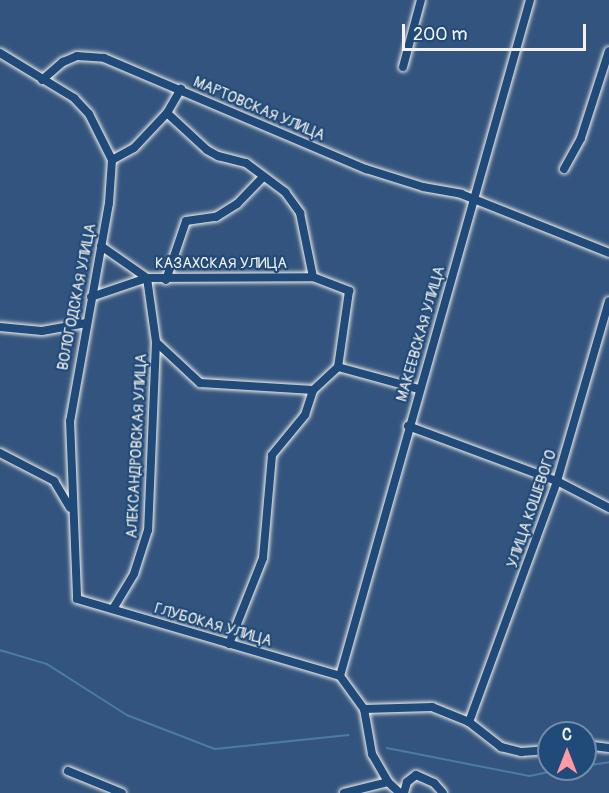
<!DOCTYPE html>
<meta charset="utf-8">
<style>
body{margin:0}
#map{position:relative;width:609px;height:793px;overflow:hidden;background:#33547e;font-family:Pangolin,sans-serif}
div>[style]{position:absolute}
.stream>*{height:1.5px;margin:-0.75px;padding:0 0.75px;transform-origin:0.75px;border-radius:0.75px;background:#487da5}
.roads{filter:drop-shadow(0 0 2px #f4f1e8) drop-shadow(0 0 2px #f4f1e8)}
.minor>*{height:8px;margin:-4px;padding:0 4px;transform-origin:4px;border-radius:4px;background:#1f4a7a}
span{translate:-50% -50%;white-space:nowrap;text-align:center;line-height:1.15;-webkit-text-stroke:4.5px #1f4a7a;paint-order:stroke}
.street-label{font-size:15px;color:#f4f1e8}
.north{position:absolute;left:537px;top:721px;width:60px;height:60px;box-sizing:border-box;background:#1f4a7a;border:2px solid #748da6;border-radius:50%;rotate:0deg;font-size:16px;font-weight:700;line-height:24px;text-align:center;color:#f4f1e8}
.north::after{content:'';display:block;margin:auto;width:21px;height:27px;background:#ff9aa2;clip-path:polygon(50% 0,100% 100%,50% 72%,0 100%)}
.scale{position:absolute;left:402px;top:24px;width:184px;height:27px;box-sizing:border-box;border:3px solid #f4f1e8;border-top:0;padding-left:8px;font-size:18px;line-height:21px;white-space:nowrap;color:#f4f1e8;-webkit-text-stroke:4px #1f4a7a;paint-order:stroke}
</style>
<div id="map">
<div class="stream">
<i style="left:0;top:650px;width:49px;rotate:16.6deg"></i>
<i style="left:47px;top:664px;width:95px;rotate:32.5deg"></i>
<i style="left:127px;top:715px;width:94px;rotate:21.1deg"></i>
<i style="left:215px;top:749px;width:134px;rotate:-6deg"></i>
<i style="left:387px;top:748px;width:146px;rotate:11.1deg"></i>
<i style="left:530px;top:776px;width:33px;rotate:-12deg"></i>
<i style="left:585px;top:766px;width:24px;rotate:-9deg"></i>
</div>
<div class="roads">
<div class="minor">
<i style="left:0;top:53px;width:87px;rotate:31.3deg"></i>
<i style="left:74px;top:98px;width:22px;rotate:47deg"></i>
<i style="left:89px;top:114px;width:51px;rotate:63.4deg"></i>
<i style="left:112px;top:160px;width:43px;rotate:94deg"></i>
<i style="left:109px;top:203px;width:221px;rotate:100.1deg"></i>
<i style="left:70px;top:421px;width:178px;rotate:87.7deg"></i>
<i style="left:77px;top:599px;width:274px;rotate:16.3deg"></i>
<i style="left:403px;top:67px;width:69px;rotate:-75deg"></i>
<i style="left:42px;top:80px;width:28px;rotate:-41deg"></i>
<i style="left:63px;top:62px;width:15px;rotate:-23deg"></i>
<i style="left:77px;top:56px;width:27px;rotate:4deg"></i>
<i style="left:104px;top:58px;width:285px;rotate:23deg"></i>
<i style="left:366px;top:169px;width:60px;rotate:17.5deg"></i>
<i style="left:423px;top:187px;width:39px;rotate:10deg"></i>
<i style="left:461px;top:194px;width:159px;rotate:21.7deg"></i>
<i style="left:167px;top:113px;width:54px;rotate:42.8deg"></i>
<i style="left:207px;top:150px;width:13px;rotate:29deg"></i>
<i style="left:218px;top:156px;width:29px;rotate:14deg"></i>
<i style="left:246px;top:163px;width:49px;rotate:36.6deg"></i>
<i style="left:285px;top:192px;width:26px;rotate:54deg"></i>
<i style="left:300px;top:213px;width:65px;rotate:78.5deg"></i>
<i style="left:112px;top:160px;width:25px;rotate:-29deg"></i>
<i style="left:134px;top:148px;width:48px;rotate:-46.7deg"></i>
<i style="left:167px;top:113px;width:28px;rotate:-60deg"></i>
<i style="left:564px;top:169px;width:35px;rotate:-61deg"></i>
<i style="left:581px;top:138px;width:91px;rotate:-72.2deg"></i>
<i style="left:101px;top:246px;width:56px;rotate:34.8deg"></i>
<i style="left:147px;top:278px;width:166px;rotate:-0.3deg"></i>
<i style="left:313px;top:277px;width:39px;rotate:21deg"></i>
<i style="left:349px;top:291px;width:77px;rotate:98.2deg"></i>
<i style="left:338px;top:367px;width:34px;rotate:137deg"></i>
<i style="left:313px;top:390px;width:113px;rotate:-176.5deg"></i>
<i style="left:200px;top:383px;width:60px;rotate:-137deg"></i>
<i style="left:166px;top:280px;width:62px;rotate:-71.3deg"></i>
<i style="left:186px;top:221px;width:30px;rotate:-8deg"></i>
<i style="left:216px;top:217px;width:25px;rotate:-32deg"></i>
<i style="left:237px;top:204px;width:36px;rotate:-46deg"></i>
<i style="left:91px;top:297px;width:59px;rotate:-18.7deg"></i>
<i style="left:147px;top:278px;width:65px;rotate:82deg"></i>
<i style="left:156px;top:342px;width:188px;rotate:92.4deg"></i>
<i style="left:148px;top:530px;width:46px;rotate:107.7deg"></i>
<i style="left:134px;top:574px;width:41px;rotate:121deg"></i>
<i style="left:0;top:327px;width:42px;rotate:5.4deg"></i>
<i style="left:42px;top:331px;width:45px;rotate:-10.3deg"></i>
<i style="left:338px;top:367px;width:84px;rotate:15.2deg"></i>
<i style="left:408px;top:426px;width:159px;rotate:20.3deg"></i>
<i style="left:557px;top:481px;width:59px;rotate:27.4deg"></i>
<i style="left:0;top:453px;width:61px;rotate:27.4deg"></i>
<i style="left:54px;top:481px;width:31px;rotate:59deg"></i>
<i style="left:229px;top:644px;width:92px;rotate:-68.4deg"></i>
<i style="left:263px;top:558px;width:103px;rotate:-85deg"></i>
<i style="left:272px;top:455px;width:52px;rotate:-50.5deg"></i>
<i style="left:305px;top:415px;width:26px;rotate:-72deg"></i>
<i style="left:340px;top:676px;width:702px;rotate:-74.3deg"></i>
<i style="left:340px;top:676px;width:41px;rotate:54deg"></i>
<i style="left:364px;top:709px;width:68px;rotate:-1.7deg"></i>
<i style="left:432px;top:707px;width:40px;rotate:22deg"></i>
<i style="left:469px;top:722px;width:41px;rotate:38deg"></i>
<i style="left:501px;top:747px;width:21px;rotate:14deg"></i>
<i style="left:521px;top:752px;width:28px;rotate:-4deg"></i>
<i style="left:364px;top:709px;width:46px;rotate:79.9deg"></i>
<i style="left:372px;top:754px;width:32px;rotate:60deg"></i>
<i style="left:388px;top:782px;width:16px;rotate:43deg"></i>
<i style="left:469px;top:722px;width:257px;rotate:-69.9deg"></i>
<i style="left:557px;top:481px;width:187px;rotate:-73.9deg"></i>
<i style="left:585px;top:745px;width:24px;rotate:7deg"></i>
<i style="left:68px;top:771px;width:58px;rotate:22.2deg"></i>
<i style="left:344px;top:793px;width:45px;rotate:-14deg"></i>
<i style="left:404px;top:793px;width:11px;rotate:-75deg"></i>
<i style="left:407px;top:782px;width:11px;rotate:-38deg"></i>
<i style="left:416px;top:775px;width:20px;rotate:24deg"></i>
<i style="left:434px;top:783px;width:13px;rotate:48deg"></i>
</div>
</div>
<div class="street-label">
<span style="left:259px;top:109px;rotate:23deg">МАРТОВСКАЯ УЛИЦА</span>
<span style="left:221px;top:264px">КАЗАХСКАЯ УЛИЦА</span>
<span style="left:77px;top:297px;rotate:-79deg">ВОЛОГОДСКАЯ УЛИЦА</span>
<span style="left:421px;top:334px;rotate:-74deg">МАКЕЕВСКАЯ УЛИЦА</span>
<span style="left:137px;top:446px;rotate:-87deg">АЛЕКСАНДРОВСКАЯ УЛИЦА</span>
<span style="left:532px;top:509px;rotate:-71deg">УЛИЦА КОШЕВОГО</span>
<span style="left:213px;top:625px;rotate:16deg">ГЛУБОКАЯ УЛИЦА</span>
</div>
<div class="north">С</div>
<div class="scale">200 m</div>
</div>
